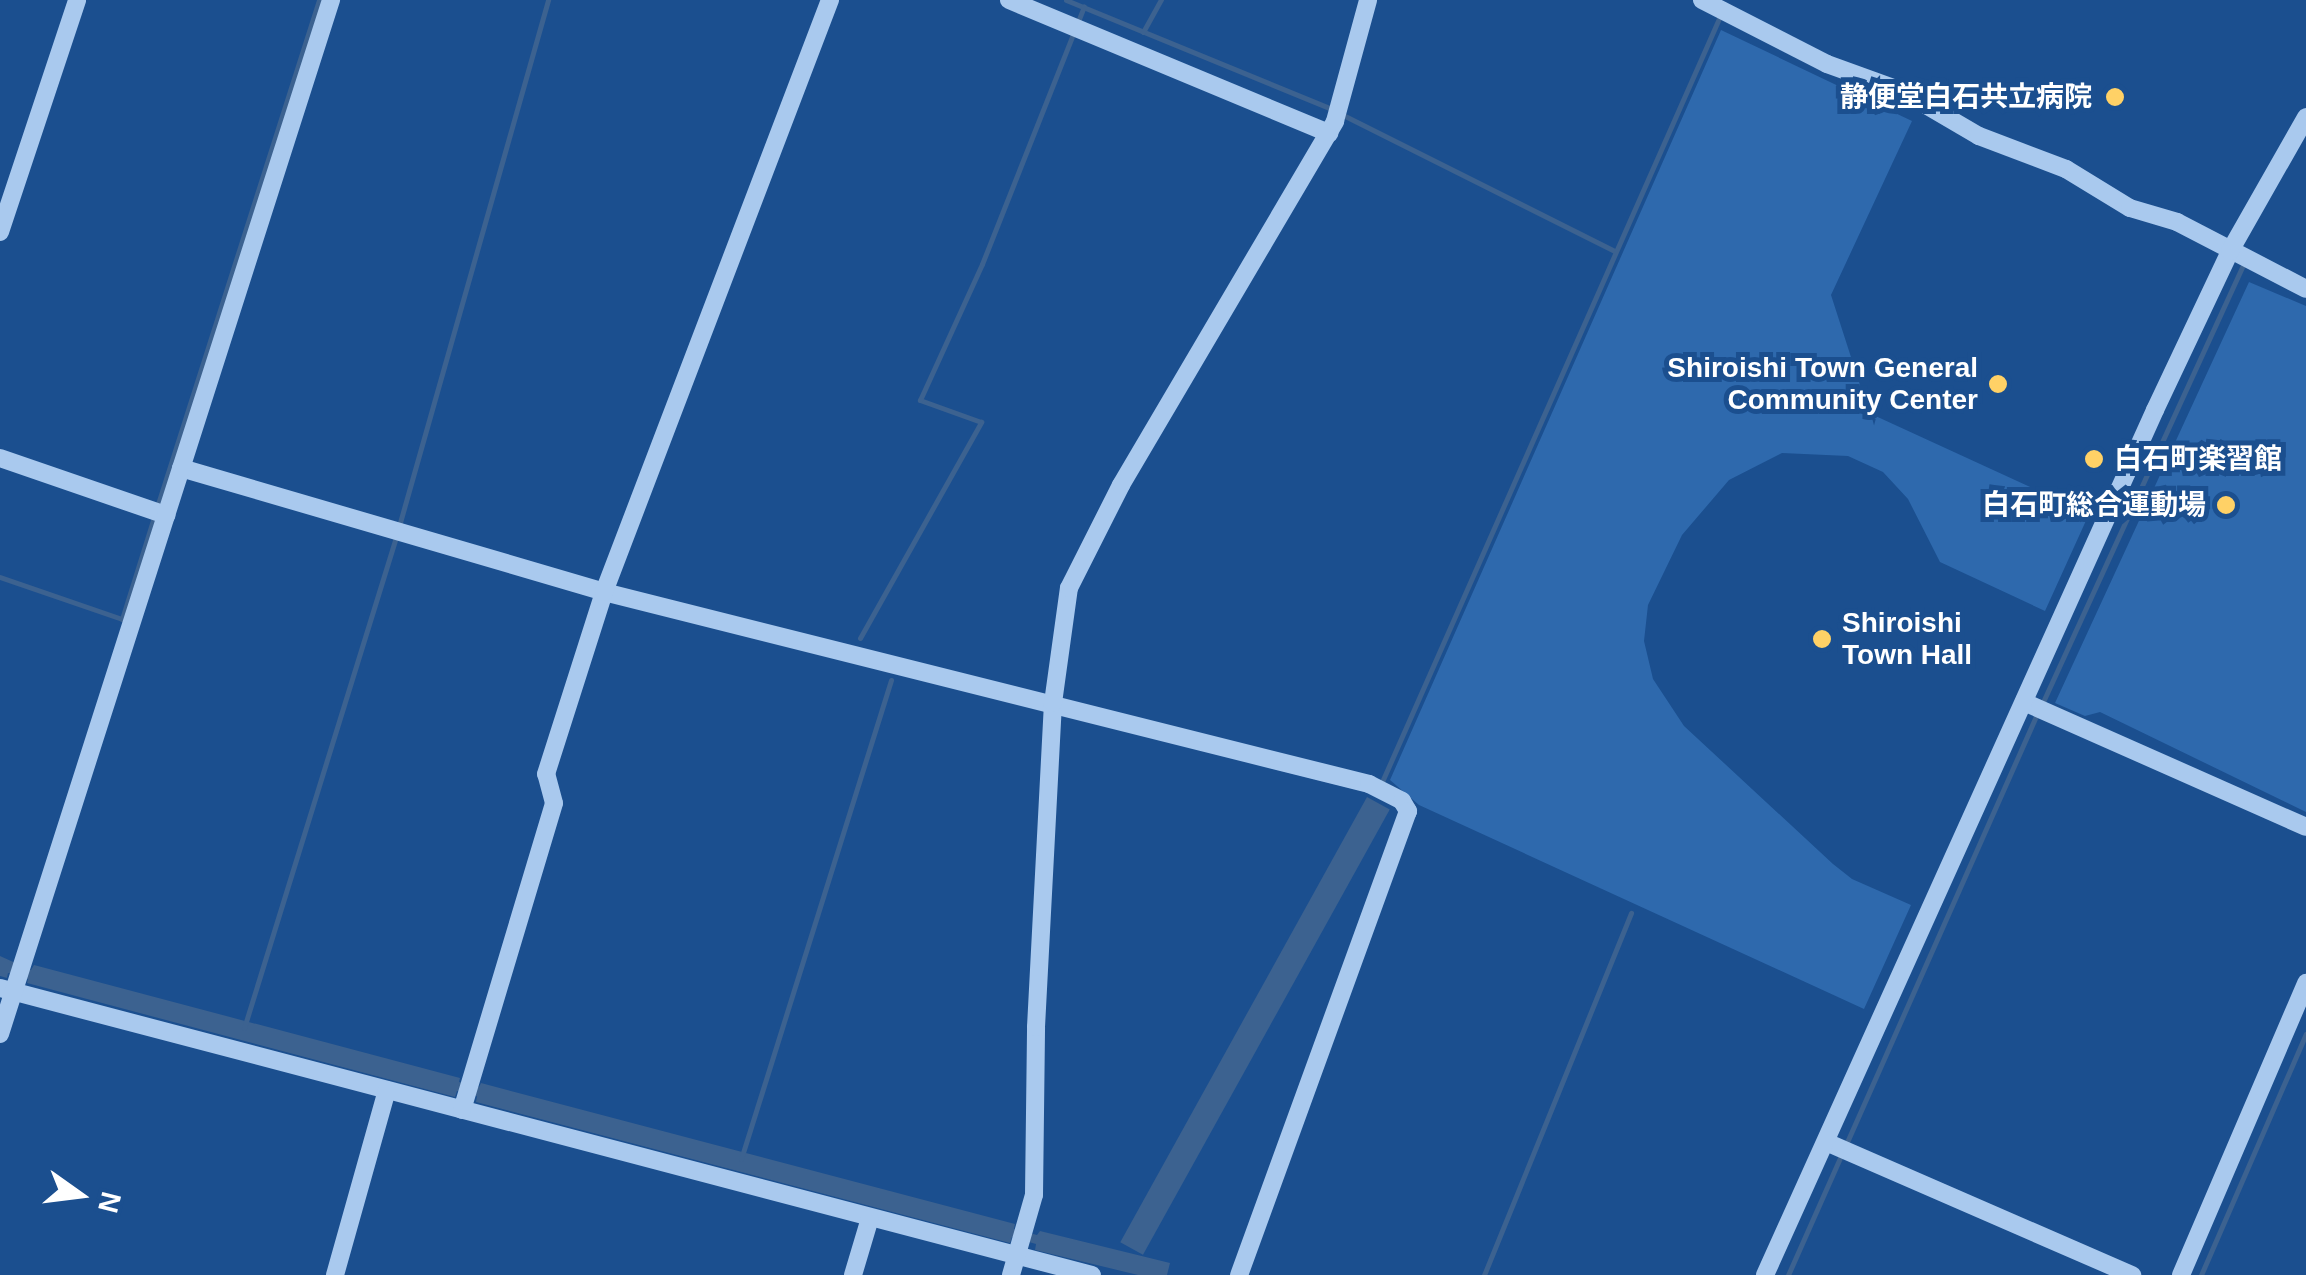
<!DOCTYPE html>
<meta charset="utf-8">
<style>
body{margin:0}
#map{position:relative;width:2306px;height:1275px;overflow:hidden;background:#1b4f8f;font-family:Arial,"Noto Sans JP",sans-serif}
div>[style]{position:absolute}
.green>*{inset:0;background:#2e69ad}
.water>*{inset:0;background:#3c6290;transform-origin:0 0}
.stream>*{height:5px;margin:-2.5px;padding:0 2.5px;transform-origin:2.5px;border-radius:2.5px;background:#3c6290}
.minor>*{height:18px;margin:-9px;padding:0 9px;transform-origin:9px;border-radius:9px;background:#a9c9ee}
.dots>*{width:28px;height:28px;translate:-50% -50%;box-sizing:border-box;border:5px solid #1b4f8f;border-radius:50%}
span{translate:-50% -50%;white-space:nowrap;text-align:center;line-height:1.15;-webkit-text-stroke:10px #1b4f8f;paint-order:stroke}
.poi-label{font-size:28px;color:#fff;font-weight:700}
.right{translate:-100% -50%;text-align:right}
.left{translate:0 -50%;text-align:left}
.north{position:absolute;left:30px;top:1145px;width:100px;height:100px;-webkit-text-stroke:8px #1b4f8f;paint-order:stroke;rotate:104deg;font-size:28px;font-weight:700;line-height:40px;text-align:center;color:#fff}
.north::after{content:'';display:block;margin:auto;width:35px;height:45px;background:#fff;clip-path:polygon(50% 0,100% 100%,50% 72%,0 100%)}
</style>
<div id="map">
<div class="green">
<i style="clip-path:polygon(1721px 30px,1912px 121px,1831px 295px,1869px 413px,2089px 514px,2045px 611px,1940px 562px,1908px 499px,1883px 472px,1848px 456px,1782px 453px,1729px 480px,1682px 535px,1648px 605px,1644px 641px,1653px 679px,1684px 726px,1833px 864px,1852px 879px,1911px 905px,1864px 1009px,1419px 805px,1390px 780px)"></i>
<i style="clip-path:polygon(2249px 282px,2306px 306px,2306px 812px,2100px 712px,2085px 716px,2055px 703px)"></i>
</div>
<div class="water">
<i style="left:1367px;top:797px;width:26px;height:509px;rotate:29deg"></i>
<i style="clip-path:polygon(0 956px,31px 970px,34px 965px,460px 1078px,459px 1082px,479px 1087px,481px 1083px,1015px 1224px,1014px 1229px,1037px 1235px,1040px 1231px,1170px 1263px,1167px 1275px,1138px 1275px,1035px 1250px,1036px 1244px,1012px 1237px,1010px 1243px,476px 1102px,477px 1096px,457px 1091px,455px 1097px,27px 983px,28px 979px,8px 973px,7px 978px,0 976px)"></i>
</div>
<div class="stream">
<i style="left:1066px;top:0;width:287px;rotate:22.3deg"></i>
<i style="left:1143px;top:32px;width:37px;rotate:-61deg"></i>
<i style="left:1341px;top:114px;width:306px;rotate:26.6deg"></i>
<i style="left:157px;top:507px;width:532px;rotate:-72.28deg"></i>
<i style="left:399px;top:526px;width:547px;rotate:-74.18deg"></i>
<i style="left:0;top:577px;width:129px;rotate:19deg"></i>
<i style="left:122px;top:619px;width:107px;rotate:-72.6deg"></i>
<i style="left:860px;top:638px;width:248px;rotate:-60.7deg"></i>
<i style="left:981px;top:422px;width:65px;rotate:-160.2deg"></i>
<i style="left:920px;top:400px;width:149px;rotate:-65.5deg"></i>
<i style="left:982px;top:264px;width:277px;rotate:-68.4deg"></i>
<i style="left:2042px;top:704px;width:484px;rotate:-65.4deg"></i>
<i style="left:1381px;top:784px;width:839px;rotate:-66.18deg"></i>
<i style="left:244px;top:1028px;width:514px;rotate:-72.8deg"></i>
<i style="left:741px;top:1159px;width:502px;rotate:-72.61deg"></i>
<i style="left:1484px;top:1275px;width:391px;rotate:-67.9deg"></i>
<i style="left:1788px;top:1275px;width:614px;rotate:-66.07deg"></i>
<i style="left:2201px;top:1275px;width:263px;rotate:-66.5deg"></i>
</div>
<div class="minor">
<i style="left:1009px;top:0;width:347px;rotate:22.6deg"></i>
<i style="left:1702px;top:0;width:140px;rotate:27.1deg"></i>
<i style="left:1827px;top:64px;width:80px;rotate:19.8deg"></i>
<i style="left:1902px;top:91px;width:89px;rotate:30.3deg"></i>
<i style="left:1979px;top:136px;width:93px;rotate:20.8deg"></i>
<i style="left:2066px;top:169px;width:75px;rotate:31.4deg"></i>
<i style="left:2130px;top:208px;width:49px;rotate:16.6deg"></i>
<i style="left:2177px;top:222px;width:145px;rotate:27.4deg"></i>
<i style="left:0;top:232px;width:244px;rotate:-71.6deg"></i>
<i style="left:0;top:458px;width:176px;rotate:19deg"></i>
<i style="left:181px;top:468px;width:441px;rotate:16.3deg"></i>
<i style="left:604px;top:592px;width:789px;rotate:14.09deg"></i>
<i style="left:1369px;top:784px;width:37px;rotate:27deg"></i>
<i style="left:1402px;top:801px;width:12px;rotate:59deg"></i>
<i style="left:1408px;top:811px;width:494px;rotate:110deg"></i>
<i style="left:2024px;top:702px;width:308px;rotate:23.9deg"></i>
<i style="left:0;top:988px;width:1129px;rotate:14.73deg"></i>
<i style="left:0;top:1034px;width:1086px;rotate:-72.25deg"></i>
<i style="left:462px;top:1110px;width:320px;rotate:-73.3deg"></i>
<i style="left:554px;top:803px;width:30px;rotate:-105deg"></i>
<i style="left:546px;top:774px;width:191px;rotate:-72.3deg"></i>
<i style="left:604px;top:592px;width:634px;rotate:-69.11deg"></i>
<i style="left:1826px;top:1142px;width:334px;rotate:23.5deg"></i>
<i style="left:335px;top:1275px;width:192px;rotate:-74.3deg"></i>
<i style="left:853px;top:1275px;width:59px;rotate:-73.4deg"></i>
<i style="left:1011px;top:1275px;width:83px;rotate:-74deg"></i>
<i style="left:1034px;top:1195px;width:168px;rotate:-89.3deg"></i>
<i style="left:1036px;top:1027px;width:324px;rotate:-87deg"></i>
<i style="left:1053px;top:703px;width:116px;rotate:-82.1deg"></i>
<i style="left:1069px;top:588px;width:115px;rotate:-63.2deg"></i>
<i style="left:1121px;top:485px;width:422px;rotate:-59.5deg"></i>
<i style="left:1335px;top:121px;width:125px;rotate:-74.7deg"></i>
<i style="left:1765px;top:1275px;width:949px;rotate:-65.73deg"></i>
<i style="left:2155px;top:410px;width:176px;rotate:-64.7deg"></i>
<i style="left:2230px;top:251px;width:154px;rotate:-60.4deg"></i>
<i style="left:2181px;top:1275px;width:318px;rotate:-66.8deg"></i>
</div>
<div class="dots">
<i style="left:2115px;top:97px;background:#ffd166"></i>
<i style="left:1998px;top:384px;background:#ffd166"></i>
<i style="left:2094px;top:459px;background:#ffd166"></i>
<i style="left:2226px;top:505px;background:#ffd166"></i>
<i style="left:1822px;top:639px;background:#ffd166"></i>
</div>
<div class="poi-label">
<span class="right" style="left:2092px;top:97px">静便堂白石共立病院</span>
<span class="right" style="left:1978px;top:384px">Shiroishi Town General<br>Community Center</span>
<span class="left" style="left:2114px;top:459px">白石町楽習館</span>
<span class="right" style="left:2206px;top:505px">白石町総合運動場</span>
<span class="left" style="left:1842px;top:639px">Shiroishi<br>Town Hall</span>
</div>
<div class="north">N</div>
</div>
